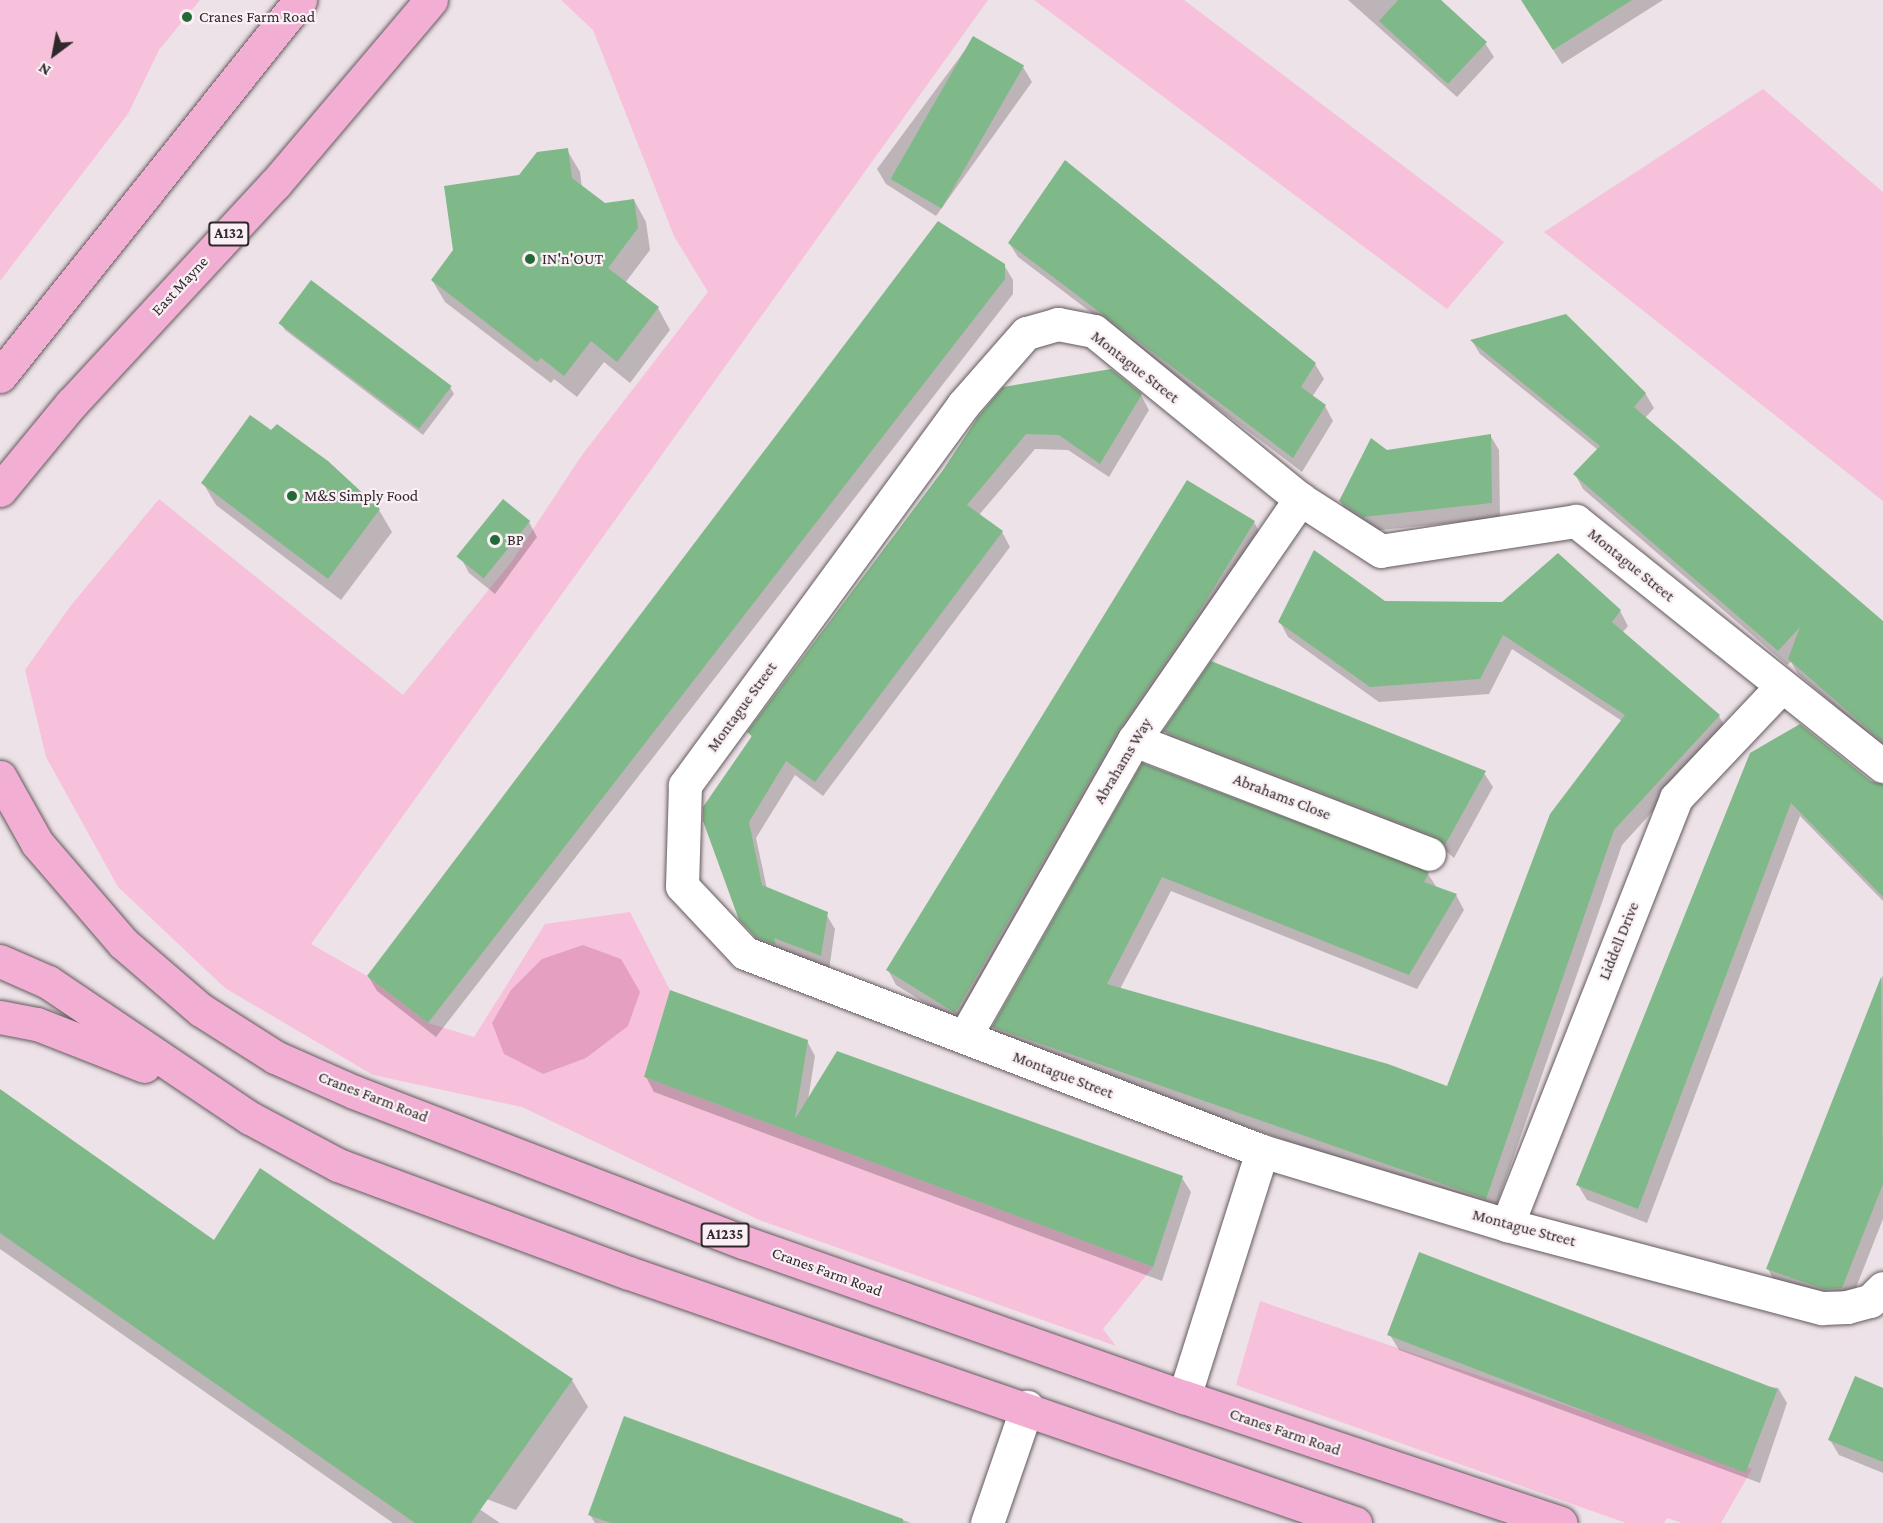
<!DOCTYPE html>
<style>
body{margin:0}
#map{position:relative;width:1883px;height:1523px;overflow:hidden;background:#ede2e7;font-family:"Crimson Pro",serif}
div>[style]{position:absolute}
.green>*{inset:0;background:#f7c1db}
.water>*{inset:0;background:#e49fc1}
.shadow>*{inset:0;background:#0003}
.building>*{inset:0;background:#80b989;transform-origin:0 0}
.roads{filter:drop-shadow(0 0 2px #635a5e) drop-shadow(0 0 2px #635a5e)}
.minor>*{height:33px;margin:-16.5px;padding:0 16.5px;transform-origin:16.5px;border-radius:16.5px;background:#fff}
.major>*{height:33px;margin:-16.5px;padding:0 16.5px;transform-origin:16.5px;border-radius:16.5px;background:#f2aed3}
.dots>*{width:16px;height:16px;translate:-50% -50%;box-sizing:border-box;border:3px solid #faeff4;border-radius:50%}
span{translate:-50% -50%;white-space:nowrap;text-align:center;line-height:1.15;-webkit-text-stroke:4.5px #faeff4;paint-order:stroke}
.shield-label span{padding:2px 4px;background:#faeff4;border:2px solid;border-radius:4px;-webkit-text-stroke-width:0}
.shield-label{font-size:15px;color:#2e292b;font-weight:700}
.poi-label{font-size:16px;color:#2e292b}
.left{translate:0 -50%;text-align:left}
.street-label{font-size:16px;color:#2e292b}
.north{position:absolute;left:24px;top:24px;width:60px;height:60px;-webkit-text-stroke:4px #faeff4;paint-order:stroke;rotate:212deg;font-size:16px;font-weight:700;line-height:24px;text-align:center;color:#2e292b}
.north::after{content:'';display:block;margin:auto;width:21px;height:27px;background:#2e292b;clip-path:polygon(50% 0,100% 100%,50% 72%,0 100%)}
</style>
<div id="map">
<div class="green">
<i style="clip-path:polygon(0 0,200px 0,159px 50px,128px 114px,0 281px)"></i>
<i style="clip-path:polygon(561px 0,988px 0,311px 944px,367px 976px,428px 1023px,474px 1037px,545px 924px,630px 912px,670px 990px,644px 1077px,1153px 1267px,1103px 1329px,1116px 1346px,759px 1220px,522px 1107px,373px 1075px,225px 988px,118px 887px,46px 757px,25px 670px,69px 608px,159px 499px,403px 695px,512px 561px,582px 455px,708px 292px,674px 236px,593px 30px)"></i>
<i style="clip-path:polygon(1034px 0,1184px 0,1504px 242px,1447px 309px)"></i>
<i style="clip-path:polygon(1763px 89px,1883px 192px,1883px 501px,1544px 232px)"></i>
<i style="clip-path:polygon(1260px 1301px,1752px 1469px,1721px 1523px,1682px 1523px,1667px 1518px,1664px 1523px,1626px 1523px,1236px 1385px)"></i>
</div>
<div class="water">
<i style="clip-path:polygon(583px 945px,621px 959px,640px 992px,628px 1026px,586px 1058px,543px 1074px,504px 1054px,492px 1023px,511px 990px,542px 959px)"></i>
</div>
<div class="shadow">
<i style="clip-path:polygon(1348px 0,1438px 0,1485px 43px,1494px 57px,1457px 97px)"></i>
<i style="clip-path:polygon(1543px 0,1663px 0,1562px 64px,1537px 24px)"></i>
<i style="clip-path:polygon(974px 38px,1023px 67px,1032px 82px,936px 216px,886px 184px,877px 169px)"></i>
<i style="clip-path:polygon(567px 150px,580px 172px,582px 188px,604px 205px,634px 200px,646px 222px,650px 250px,625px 283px,658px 308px,670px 330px,630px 383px,604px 362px,577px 397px,554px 379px,551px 383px,445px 302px,432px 280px,520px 177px)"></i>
<i style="clip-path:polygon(1009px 243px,1315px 364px,1324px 379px,1312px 397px,1325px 406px,1333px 421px,1302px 472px,1018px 257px)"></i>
<i style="clip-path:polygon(1004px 265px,1013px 280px,1013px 294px,436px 1037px,377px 991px,368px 976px)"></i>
<i style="clip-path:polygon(281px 323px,450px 387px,454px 394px,423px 435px,285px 330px)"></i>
<i style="clip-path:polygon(1472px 341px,1645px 393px,1654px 408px,1645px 418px,1883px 623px,1883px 747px,1798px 674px,1791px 662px,1787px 665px,1583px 489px,1575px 474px,1598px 450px,1480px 354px)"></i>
<i style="clip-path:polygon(1141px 395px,1149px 410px,1109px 477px,1068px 450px,1035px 449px,979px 515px,1002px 532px,1010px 547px,823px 796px,795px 775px,756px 838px,767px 889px,826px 914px,835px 929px,829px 970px,766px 952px,741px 919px,752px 738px,749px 732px,945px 471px,979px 418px)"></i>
<i style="clip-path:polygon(1490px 435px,1499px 450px,1500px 518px,1372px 531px,1349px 516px,1340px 501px,1387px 451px)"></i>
<i style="clip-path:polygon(203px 483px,379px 510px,392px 532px,341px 600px,216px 505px)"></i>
<i style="clip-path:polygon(529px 522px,537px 537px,495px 594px,469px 573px,461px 558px)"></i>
<i style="clip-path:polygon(1254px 522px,1262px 537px,965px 1028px,896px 985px,888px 970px)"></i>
<i style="clip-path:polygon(1384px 603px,1620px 611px,1628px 626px,1622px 633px,1719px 716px,1727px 730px,1622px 845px,1494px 1213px,1002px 1042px,993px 1027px,1143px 765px,1428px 874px,1437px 888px,1456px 895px,1464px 910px,1417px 989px,1171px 891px,1120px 989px,1448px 1088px,1622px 721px,1512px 649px,1489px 694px,1379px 702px,1288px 637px,1280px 622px)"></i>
<i style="clip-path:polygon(1800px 726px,1871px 782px,1883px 784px,1883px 901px,1800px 816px,1647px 1223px,1587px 1200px,1578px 1185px)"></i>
<i style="clip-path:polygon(1165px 731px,1484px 773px,1493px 787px,1454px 858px,1446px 851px,1173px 746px)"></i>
<i style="clip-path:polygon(1883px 975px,1883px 1219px,1850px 1303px,1776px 1284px,1768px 1269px)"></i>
<i style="clip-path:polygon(807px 1041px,815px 1056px,808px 1100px,1182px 1178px,1191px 1192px,1162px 1281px,654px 1092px,646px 1077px)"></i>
<i style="clip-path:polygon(0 1091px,214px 1242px,572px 1380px,588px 1407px,516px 1510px,438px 1481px,500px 1523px,393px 1523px,0 1249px)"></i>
<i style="clip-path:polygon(1390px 1335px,1778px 1388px,1787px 1403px,1760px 1483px,1399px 1350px)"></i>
<i style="clip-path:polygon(1883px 1390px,1883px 1473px,1839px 1455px,1830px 1440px)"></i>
<i style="clip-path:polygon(624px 1418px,911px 1523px,595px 1523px,590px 1515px)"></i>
</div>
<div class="building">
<i style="clip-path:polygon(1398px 0,1441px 0,1487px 42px,1448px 84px,1379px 21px)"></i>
<i style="clip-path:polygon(1521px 0,1632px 0,1553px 50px)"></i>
<i style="left:973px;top:36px;width:59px;height:165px;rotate:30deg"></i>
<i style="clip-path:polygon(568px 148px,572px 178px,605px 203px,634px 199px,638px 228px,608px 268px,659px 307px,617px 362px,591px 341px,564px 376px,541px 358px,537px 362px,431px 280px,453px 250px,444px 186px,519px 175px,537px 152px)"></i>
<i style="clip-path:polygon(1065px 160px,1316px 363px,1301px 387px,1326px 405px,1293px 458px,1008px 243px)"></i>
<i style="clip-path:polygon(938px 221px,1005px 264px,1005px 279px,428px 1023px,367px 976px)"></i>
<i style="left:311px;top:280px;width:176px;height:54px;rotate:37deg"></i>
<i style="clip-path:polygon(1566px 314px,1646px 393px,1634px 407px,1883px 621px,1883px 742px,1788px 659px,1800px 627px,1778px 651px,1573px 474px,1600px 446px,1470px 340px)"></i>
<i style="clip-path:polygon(1111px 369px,1142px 394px,1100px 464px,1059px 435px,1026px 434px,967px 505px,1003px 531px,815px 782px,786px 761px,749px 822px,762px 885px,828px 912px,821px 956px,774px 938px,776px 945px,756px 937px,739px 920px,703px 821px,703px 807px,752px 736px,747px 732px,943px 470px,978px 417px,1003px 387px)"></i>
<i style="clip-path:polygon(250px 415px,271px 430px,277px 424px,328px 461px,380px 509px,328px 579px,201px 483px)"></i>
<i style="clip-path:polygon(1491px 434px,1492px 503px,1363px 517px,1339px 501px,1371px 438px,1387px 450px)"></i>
<i style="clip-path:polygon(1187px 480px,1255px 521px,1194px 620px,1118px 731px,955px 1013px,886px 970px)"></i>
<i style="left:503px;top:499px;width:35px;height:74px;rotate:39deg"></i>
<i style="clip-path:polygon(1314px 550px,1385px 601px,1502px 602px,1558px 553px,1621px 610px,1612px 622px,1720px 715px,1614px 830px,1486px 1199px,992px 1027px,1142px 763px,1429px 872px,1424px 882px,1457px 894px,1409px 975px,1162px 877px,1107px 984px,1388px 1064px,1447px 1086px,1550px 814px,1625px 715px,1503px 635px,1480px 679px,1370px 687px,1278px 622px)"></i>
<i style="clip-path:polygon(1211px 661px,1486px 771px,1445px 845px,1436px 837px,1163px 731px)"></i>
<i style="clip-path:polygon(1800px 724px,1871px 781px,1883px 784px,1883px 897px,1791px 803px,1638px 1209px,1576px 1185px,1750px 753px)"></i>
<i style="clip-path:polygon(1881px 977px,1883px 1184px,1842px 1288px,1824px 1289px,1766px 1269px)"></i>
<i style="clip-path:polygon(670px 990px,808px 1040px,795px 1119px,837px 1051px,1183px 1176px,1153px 1267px,644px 1077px)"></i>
<i style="clip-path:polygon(0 1089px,214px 1240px,260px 1168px,573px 1379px,471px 1523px,415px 1523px,0 1233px)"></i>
<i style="left:1419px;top:1252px;width:384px;height:89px;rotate:21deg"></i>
<i style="clip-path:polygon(1855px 1376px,1883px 1388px,1883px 1462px,1828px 1440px)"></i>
<i style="clip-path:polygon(624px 1416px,903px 1519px,903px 1523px,611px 1523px,588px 1515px)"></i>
</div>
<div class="roads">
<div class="minor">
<i style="left:1134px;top:740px;width:316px;rotate:21.1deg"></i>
<i style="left:1883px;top:766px;width:393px;rotate:-141.4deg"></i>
<i style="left:1576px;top:521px;width:197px;rotate:171.3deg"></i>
<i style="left:1381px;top:551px;width:96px;rotate:-147.3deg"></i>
<i style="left:1300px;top:499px;width:266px;rotate:-140.8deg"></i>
<i style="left:1094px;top:331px;width:37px;rotate:-169deg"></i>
<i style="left:1058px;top:324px;width:33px;rotate:164deg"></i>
<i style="left:1026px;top:333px;width:96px;rotate:131.2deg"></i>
<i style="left:963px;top:405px;width:471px;rotate:126.2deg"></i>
<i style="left:685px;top:785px;width:101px;rotate:91.7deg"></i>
<i style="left:682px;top:886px;width:92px;rotate:46.8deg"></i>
<i style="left:745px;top:953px;width:554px;rotate:20.96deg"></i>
<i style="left:1262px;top:1151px;width:256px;rotate:16.8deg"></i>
<i style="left:1507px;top:1225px;width:326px;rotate:14.8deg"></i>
<i style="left:1822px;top:1308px;width:25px;rotate:-2deg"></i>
<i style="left:1847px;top:1307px;width:24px;rotate:-15deg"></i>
<i style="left:1870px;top:1301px;width:18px;rotate:-45deg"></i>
<i style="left:965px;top:1036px;width:341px;rotate:-60.3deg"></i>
<i style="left:1134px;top:740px;width:293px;rotate:-55.4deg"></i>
<i style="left:1507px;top:1225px;width:459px;rotate:-68.4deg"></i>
<i style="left:1676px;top:798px;width:151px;rotate:-46.6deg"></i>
<i style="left:1184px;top:1397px;width:258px;rotate:-72.4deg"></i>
<i style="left:987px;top:1523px;width:123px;rotate:-71deg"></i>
</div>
<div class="major">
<i style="left:0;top:376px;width:481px;rotate:-51.4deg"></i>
<i style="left:0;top:490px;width:112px;rotate:-50.5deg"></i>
<i style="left:71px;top:404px;width:300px;rotate:-47.2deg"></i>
<i style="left:275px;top:184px;width:241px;rotate:-49.7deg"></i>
<i style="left:0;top:777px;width:76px;rotate:60.7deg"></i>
<i style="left:37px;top:843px;width:132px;rotate:49.3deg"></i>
<i style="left:123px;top:943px;width:103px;rotate:40.7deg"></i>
<i style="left:201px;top:1010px;width:88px;rotate:32.4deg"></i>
<i style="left:275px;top:1057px;width:86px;rotate:23.9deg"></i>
<i style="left:354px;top:1092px;width:420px;rotate:21.1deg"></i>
<i style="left:746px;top:1243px;width:464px;rotate:19.4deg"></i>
<i style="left:1184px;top:1397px;width:397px;rotate:18.5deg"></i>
<i style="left:0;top:961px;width:52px;rotate:23.6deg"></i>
<i style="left:48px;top:982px;width:244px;rotate:34deg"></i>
<i style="left:250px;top:1118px;width:100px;rotate:28.1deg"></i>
<i style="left:338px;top:1165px;width:310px;rotate:20.4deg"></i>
<i style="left:629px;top:1273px;width:768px;rotate:19deg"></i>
<i style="left:0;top:1017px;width:38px;rotate:11deg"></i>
<i style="left:37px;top:1024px;width:115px;rotate:21.4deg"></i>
</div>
</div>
<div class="dots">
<i style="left:187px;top:17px;background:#246a36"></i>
<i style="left:530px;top:259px;background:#246a36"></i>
<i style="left:292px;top:496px;background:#246a36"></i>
<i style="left:495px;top:540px;background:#246a36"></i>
</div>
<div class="shield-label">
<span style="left:229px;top:234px">A132</span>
<span style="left:725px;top:1235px">A1235</span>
</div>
<div class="poi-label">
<span class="left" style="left:199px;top:17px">Cranes Farm Road</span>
<span class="left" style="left:542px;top:259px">IN'n'OUT</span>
<span class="left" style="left:304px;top:496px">M&amp;S Simply Food</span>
<span class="left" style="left:507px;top:540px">BP</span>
</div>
<div class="street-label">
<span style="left:180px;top:286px;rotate:-47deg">East Mayne</span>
<span style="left:1135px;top:367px;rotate:38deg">Montague Street</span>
<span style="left:1631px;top:565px;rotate:39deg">Montague Street</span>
<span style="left:742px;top:707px;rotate:-54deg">Montague Street</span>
<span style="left:1123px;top:761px;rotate:-59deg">Abrahams Way</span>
<span style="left:1282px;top:797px;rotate:21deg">Abrahams Close</span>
<span style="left:1619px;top:941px;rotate:-68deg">Liddell Drive</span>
<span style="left:1063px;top:1075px;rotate:21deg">Montague Street</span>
<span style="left:373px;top:1097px;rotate:21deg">Cranes Farm Road</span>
<span style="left:1524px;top:1228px;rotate:15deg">Montague Street</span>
<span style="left:827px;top:1272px;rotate:20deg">Cranes Farm Road</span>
<span style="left:1285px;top:1432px;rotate:19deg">Cranes Farm Road</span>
</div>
<div class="north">N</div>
</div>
